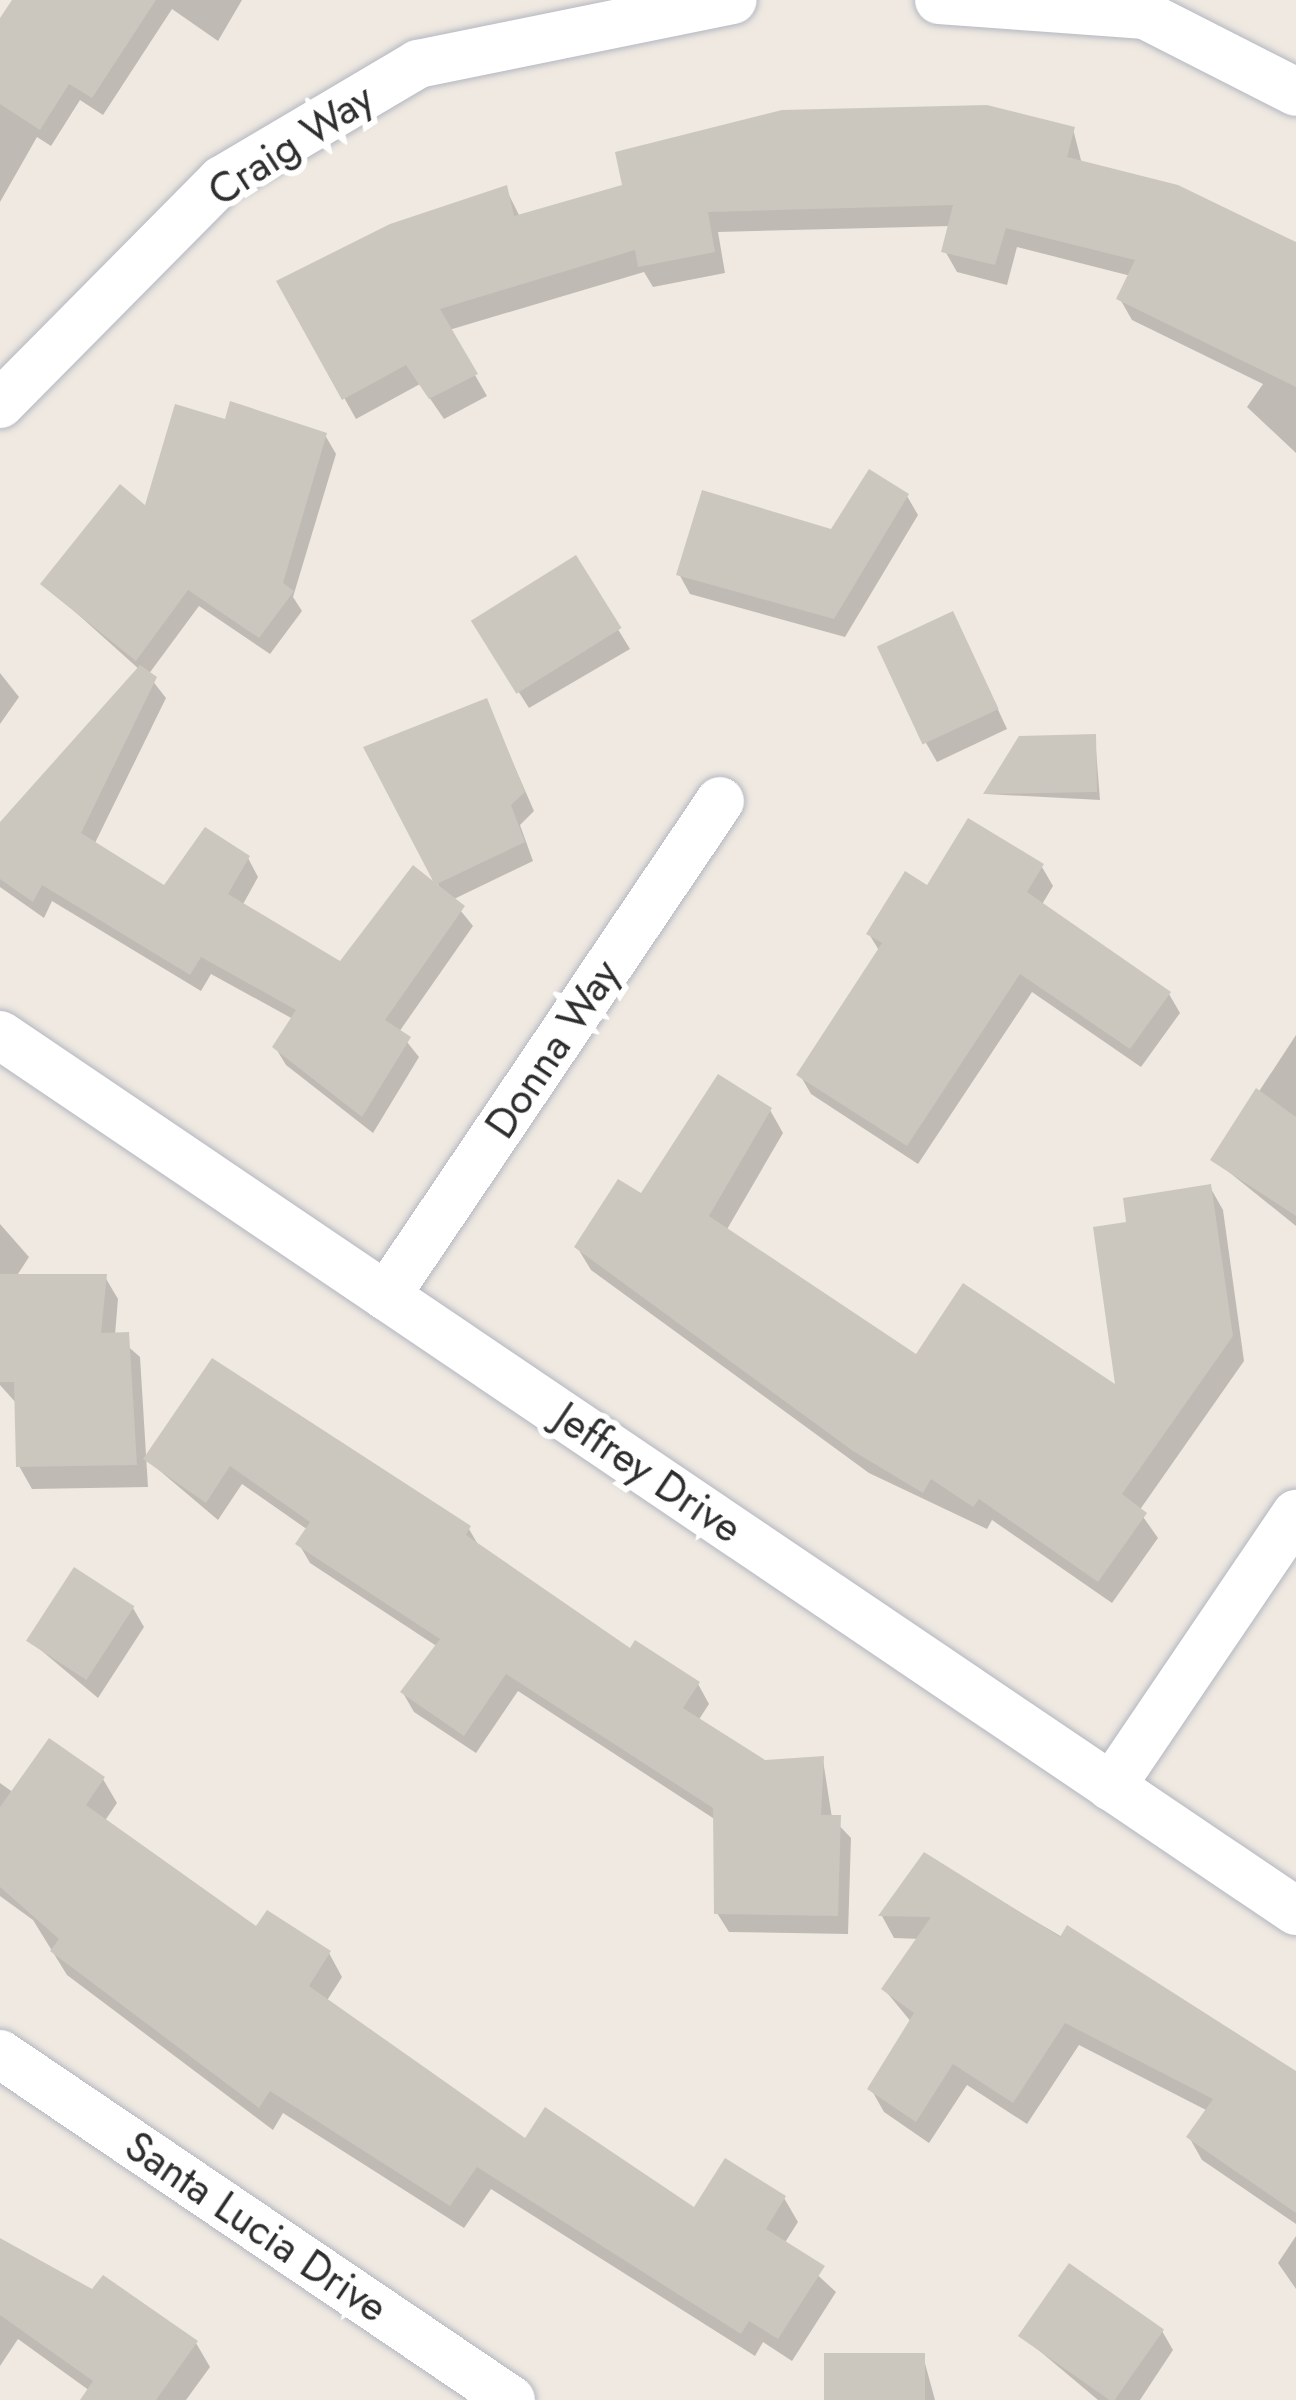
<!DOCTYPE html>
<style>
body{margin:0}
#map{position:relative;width:1296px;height:2400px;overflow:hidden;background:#efe9e1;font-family:Jost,sans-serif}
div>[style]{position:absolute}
.shadow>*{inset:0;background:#0003}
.building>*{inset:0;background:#cbc7bf;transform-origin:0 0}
.roads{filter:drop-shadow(0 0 3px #b4b7c1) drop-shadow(0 0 3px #b4b7c1)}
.minor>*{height:48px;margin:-24px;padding:0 24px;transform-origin:24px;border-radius:24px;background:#fff}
span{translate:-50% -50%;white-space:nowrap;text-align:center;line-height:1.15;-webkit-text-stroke:12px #fff;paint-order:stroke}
.street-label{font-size:42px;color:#2e2e2e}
</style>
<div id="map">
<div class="shadow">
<i style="clip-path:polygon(15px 0,242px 0,218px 41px,172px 9px,103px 115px,80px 100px,51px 146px,37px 137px,0 202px,0 24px)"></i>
<i style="clip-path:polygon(1073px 129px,1082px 164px,1296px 245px,1296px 453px,1247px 407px,1263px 384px,1132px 320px,1120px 299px,1131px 276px,1017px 247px,1007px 285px,957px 272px,945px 251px,951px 226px,718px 232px,725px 273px,653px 287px,644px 272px,449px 330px,487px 396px,444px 419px,420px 384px,356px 419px,280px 283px,506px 189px,520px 217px)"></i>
<i style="clip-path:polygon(227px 422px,325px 435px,336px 454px,293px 597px,302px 611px,270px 654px,199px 606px,148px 675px,166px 698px,94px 845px,165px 889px,248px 858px,258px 877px,242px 906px,341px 965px,442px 892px,367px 749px,486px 701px,534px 811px,520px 825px,533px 861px,452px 900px,473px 926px,399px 1032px,419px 1057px,373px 1133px,286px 1065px,275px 1047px,293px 1019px,211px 974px,201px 991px,52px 901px,44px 918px,0 887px,0 827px,140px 670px,44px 584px,146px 511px)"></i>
<i style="clip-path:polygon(907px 496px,918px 515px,845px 637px,690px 594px,679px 574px,833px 532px)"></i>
<i style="clip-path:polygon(575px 559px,630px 649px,529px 708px,488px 644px)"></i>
<i style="clip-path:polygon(963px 634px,1007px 729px,937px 762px,926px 743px)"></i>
<i style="clip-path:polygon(0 673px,19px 697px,0 724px)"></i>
<i style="clip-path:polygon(1095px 737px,1100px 800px,986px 794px)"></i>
<i style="clip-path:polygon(1042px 867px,1053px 886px,1041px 906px,1169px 994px,1180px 1013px,1141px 1067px,1032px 992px,918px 1164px,811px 1094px,800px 1075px,880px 952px,869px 934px)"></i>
<i style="clip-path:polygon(1296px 1035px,1296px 1226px,1214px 1160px)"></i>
<i style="clip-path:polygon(770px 1110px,783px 1133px,726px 1231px,917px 1358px,1119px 1390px,1129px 1224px,1210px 1187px,1223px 1210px,1244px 1361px,1139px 1511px,1158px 1538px,1112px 1603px,992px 1520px,987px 1529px,869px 1473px,591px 1270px,577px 1247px)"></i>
<i style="clip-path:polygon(0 1224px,29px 1257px,16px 1277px,105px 1277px,118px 1299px,115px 1335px,140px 1357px,148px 1487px,32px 1489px,19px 1466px,17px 1404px,0 1385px)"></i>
<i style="clip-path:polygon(213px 1362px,469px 1529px,480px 1548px,631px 1652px,698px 1684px,709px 1704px,698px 1721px,764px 1763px,823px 1760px,832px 1818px,851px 1838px,848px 1934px,729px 1932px,717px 1913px,716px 1820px,518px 1691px,476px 1753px,414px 1712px,403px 1693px,438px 1647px,310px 1563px,299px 1544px,308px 1530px,242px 1484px,218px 1520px,147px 1460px)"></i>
<i style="clip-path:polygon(133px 1608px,144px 1627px,98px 1698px,30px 1641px)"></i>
<i style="clip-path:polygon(103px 1779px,117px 1803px,104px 1822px,257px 1931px,329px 1953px,342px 1977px,326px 2002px,526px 2142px,695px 2211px,784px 2198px,798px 2222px,784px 2244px,836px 2292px,792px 2361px,763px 2342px,755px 2356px,491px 2189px,464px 2228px,283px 2113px,273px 2130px,67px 1975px,33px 1920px,0 1896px,0 1783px,14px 1793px)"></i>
<i style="clip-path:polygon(924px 1856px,1296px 2074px,1296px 2224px,1202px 2160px,1189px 2137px,1208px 2111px,1079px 2045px,1027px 2124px,967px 2085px,929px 2143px,884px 2112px,871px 2089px,912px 2023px,884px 1989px,920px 1939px,894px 1938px,882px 1916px)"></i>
<i style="clip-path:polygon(1296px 2236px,1296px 2289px,1278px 2263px)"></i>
<i style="clip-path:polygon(0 2242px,196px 2343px,210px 2367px,186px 2400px,84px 2400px,90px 2391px,18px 2339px,0 2366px)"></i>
<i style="clip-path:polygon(1162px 2331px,1173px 2350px,1140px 2400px,1098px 2400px,1023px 2337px)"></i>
<i style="clip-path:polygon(923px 2356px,935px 2400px,827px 2400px)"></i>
</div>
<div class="building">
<i style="clip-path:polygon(12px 0,156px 0,92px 98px,69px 84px,40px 130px,0 104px,0 18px)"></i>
<i style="clip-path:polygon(987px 105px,1075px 127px,1067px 157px,1178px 185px,1296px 242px,1296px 387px,1116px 299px,1135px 260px,1006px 228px,995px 265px,941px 252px,953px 205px,708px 212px,715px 252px,638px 267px,635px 250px,440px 309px,478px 374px,429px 399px,406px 365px,342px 400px,276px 281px,390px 224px,507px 185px,514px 216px,622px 185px,615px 152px,782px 110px)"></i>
<i style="clip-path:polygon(230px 401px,327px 433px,283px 583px,294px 591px,259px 638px,188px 590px,136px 661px,40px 584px,120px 484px,145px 505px,175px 404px,225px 419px)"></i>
<i style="clip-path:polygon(869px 469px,909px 494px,834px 619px,676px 575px,702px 490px,831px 529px)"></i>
<i style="left:576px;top:555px;width:86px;height:124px;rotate:58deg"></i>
<i style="left:953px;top:611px;width:108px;height:84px;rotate:65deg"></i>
<i style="clip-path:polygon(140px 665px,157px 677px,81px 833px,164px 885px,205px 827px,250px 856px,228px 894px,340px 961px,413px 865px,433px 881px,363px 747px,487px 698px,525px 792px,511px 805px,525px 842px,437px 884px,465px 906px,385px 1020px,411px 1037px,362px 1117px,272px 1047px,296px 1010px,201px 957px,190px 975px,42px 885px,33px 902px,0 879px,0 822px)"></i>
<i style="clip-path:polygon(1096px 734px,1097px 792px,983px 794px,1019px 736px)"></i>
<i style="clip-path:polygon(968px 818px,1044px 864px,1027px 892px,1171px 992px,1130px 1049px,1020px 974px,907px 1146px,796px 1075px,882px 943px,866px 934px,905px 871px,927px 885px)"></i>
<i style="clip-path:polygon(718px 1074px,772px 1108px,709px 1216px,916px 1354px,963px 1283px,1115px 1384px,1093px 1227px,1126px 1222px,1123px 1198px,1211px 1184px,1233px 1336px,1122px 1494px,1147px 1513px,1098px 1582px,979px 1499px,973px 1507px,931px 1479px,923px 1493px,853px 1451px,574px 1247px,618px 1179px,641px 1193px)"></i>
<i style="clip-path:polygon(1256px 1088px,1296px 1117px,1296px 1216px,1210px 1160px)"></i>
<i style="clip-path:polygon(0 1274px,107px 1274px,101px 1333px,129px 1332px,137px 1465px,16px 1467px,14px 1382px,0 1382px)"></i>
<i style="clip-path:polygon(212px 1358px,471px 1526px,466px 1535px,630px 1648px,635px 1640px,700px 1682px,683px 1708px,765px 1760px,824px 1756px,821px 1815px,841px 1815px,838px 1916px,714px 1914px,713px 1808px,506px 1674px,464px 1736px,400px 1692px,440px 1639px,295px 1544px,310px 1522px,230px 1466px,206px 1503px,143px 1459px)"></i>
<i style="left:74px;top:1567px;width:72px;height:88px;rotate:33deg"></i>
<i style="clip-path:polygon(49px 1738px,105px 1777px,86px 1805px,256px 1926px,267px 1910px,331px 1951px,309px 1986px,525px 2138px,545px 2107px,694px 2207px,725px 2158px,786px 2196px,766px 2229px,825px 2266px,778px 2339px,749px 2321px,741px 2334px,477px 2167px,450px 2206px,270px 2091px,259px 2108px,50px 1951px,59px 1939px,0 1887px,0 1807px)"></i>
<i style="clip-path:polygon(924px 1852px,1060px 1937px,1067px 1925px,1296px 2071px,1296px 2213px,1186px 2137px,1213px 2099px,1065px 2023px,1013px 2103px,953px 2064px,916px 2122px,867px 2089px,914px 2013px,881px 1989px,931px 1917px,878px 1916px)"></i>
<i style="clip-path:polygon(0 2238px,92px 2289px,103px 2275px,198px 2341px,156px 2400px,80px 2400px,93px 2381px,0 2315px)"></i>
<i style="left:1069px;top:2263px;width:116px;height:89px;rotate:35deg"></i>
<i style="left:824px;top:2353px;width:101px;height:47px"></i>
</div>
<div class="roads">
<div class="minor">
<i style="left:939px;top:0;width:207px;rotate:4.2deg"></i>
<i style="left:1145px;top:15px;width:169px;rotate:27deg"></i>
<i style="left:0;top:404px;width:315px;rotate:-45.3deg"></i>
<i style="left:222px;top:180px;width:228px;rotate:-30.6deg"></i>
<i style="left:418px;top:64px;width:321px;rotate:-11.5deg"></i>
<i style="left:0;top:1035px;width:1564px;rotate:34.06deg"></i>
<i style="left:386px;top:1296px;width:597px;rotate:-55.99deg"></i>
<i style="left:1111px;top:1787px;width:330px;rotate:-55.9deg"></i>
<i style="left:0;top:2054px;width:617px;rotate:34.1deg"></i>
</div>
</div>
<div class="street-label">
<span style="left:291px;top:145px;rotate:-33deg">Craig Way</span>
<span style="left:553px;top:1049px;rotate:-56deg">Donna Way</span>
<span style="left:648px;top:1473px;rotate:34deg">Jeffrey Drive</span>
<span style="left:256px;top:2227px;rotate:34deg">Santa Lucia Drive</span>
</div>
</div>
